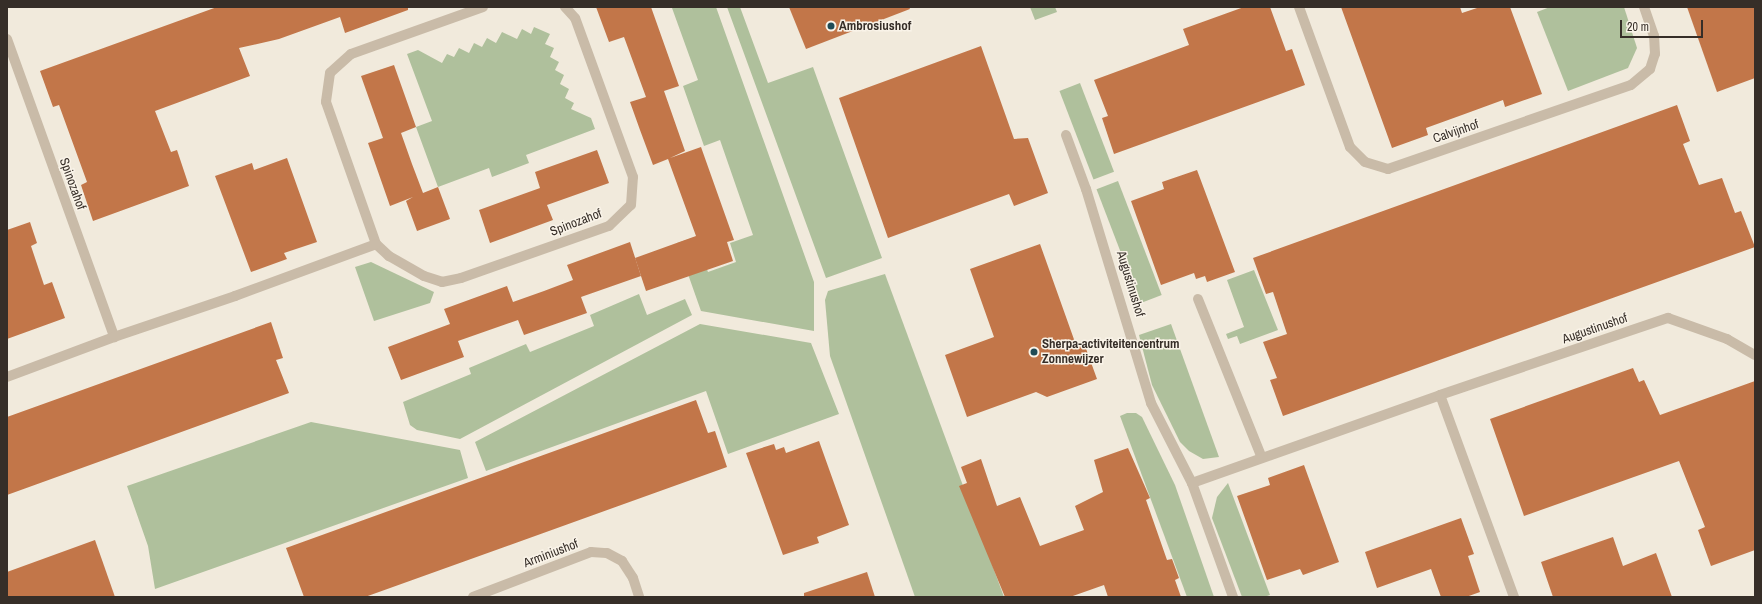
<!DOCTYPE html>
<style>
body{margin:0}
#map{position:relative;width:1762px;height:604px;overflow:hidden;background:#f1eadc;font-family:"Archivo Narrow",sans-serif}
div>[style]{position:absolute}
.green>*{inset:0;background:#afc09c;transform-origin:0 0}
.building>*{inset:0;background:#c27649}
.lane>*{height:10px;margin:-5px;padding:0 5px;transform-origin:5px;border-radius:5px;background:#c9bba8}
.street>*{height:10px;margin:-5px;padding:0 5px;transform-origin:5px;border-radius:5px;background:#c9bba8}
.dots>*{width:11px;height:11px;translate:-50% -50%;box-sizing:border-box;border:2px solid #f9f3e8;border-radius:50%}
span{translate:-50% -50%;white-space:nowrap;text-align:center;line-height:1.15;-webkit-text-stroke:3px #f9f3e8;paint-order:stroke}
.poi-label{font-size:13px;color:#362e28;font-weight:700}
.left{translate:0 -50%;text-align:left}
.street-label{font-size:13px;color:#362e28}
.frame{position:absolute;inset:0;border:8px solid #362e28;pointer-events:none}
.scale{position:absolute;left:1620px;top:20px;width:83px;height:18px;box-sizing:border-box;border:2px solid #362e28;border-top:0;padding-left:5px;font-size:12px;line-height:14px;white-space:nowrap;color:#362e28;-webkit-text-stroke:3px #f9f3e8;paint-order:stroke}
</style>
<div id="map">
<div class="green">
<i style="clip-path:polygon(662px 7px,716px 7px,814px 282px,814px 331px,701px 311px,677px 243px,695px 237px,708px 272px,736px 262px,730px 243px,753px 235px,720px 140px,704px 146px,683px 86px,698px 80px,672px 8px)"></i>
<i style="clip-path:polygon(727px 7px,740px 7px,768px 83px,813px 67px,882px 258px,826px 278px)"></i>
<i style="clip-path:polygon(1030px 7px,1055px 7px,1057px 12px,1035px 20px)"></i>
<i style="clip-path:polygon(1550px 7px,1624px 7px,1637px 48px,1628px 68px,1568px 91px,1537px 12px)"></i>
<i style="clip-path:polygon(534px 27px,550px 34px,545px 44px,554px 48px,550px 57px,559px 62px,555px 70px,564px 75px,560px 84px,569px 89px,565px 98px,574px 103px,571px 109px,591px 118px,595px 129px,526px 155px,529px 163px,492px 177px,489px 168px,438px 187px,416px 127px,432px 121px,407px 54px,418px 50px,442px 63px,447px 54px,454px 57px,459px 48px,469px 53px,474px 43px,482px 47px,487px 38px,496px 43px,502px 32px,517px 39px,522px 29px,531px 34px)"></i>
<i style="left:1080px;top:83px;width:95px;height:22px;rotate:69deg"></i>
<i style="left:1118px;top:181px;width:122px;height:23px;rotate:69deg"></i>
<i style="clip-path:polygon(371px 262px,434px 292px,430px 303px,374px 321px,355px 267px)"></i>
<i style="clip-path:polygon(1254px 270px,1278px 330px,1240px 344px,1237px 336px,1228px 339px,1226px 334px,1244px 327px,1227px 280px)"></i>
<i style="clip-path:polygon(885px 274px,1004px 597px,915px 597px,830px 356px,825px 300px,828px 291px)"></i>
<i style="clip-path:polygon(639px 294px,647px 315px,685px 299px,692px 315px,460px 439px,417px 430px,410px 425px,403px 402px,471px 374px,469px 368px,526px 344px,530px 352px,594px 326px,590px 315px)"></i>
<i style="clip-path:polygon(700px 324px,811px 343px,839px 414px,728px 454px,706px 391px,486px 471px,475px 442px)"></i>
<i style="clip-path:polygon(1171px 324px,1219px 457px,1203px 459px,1189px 451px,1180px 442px,1152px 385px,1139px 335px)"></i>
<i style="clip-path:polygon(1127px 413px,1136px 413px,1142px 417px,1175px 485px,1214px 597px,1187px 597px,1120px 416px)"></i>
<i style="clip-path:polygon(311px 422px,460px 450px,468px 478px,155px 589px,148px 546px,127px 486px)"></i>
<i style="clip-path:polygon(1228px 483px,1270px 595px,1264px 597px,1242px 597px,1212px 518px,1217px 497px)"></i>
</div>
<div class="building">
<i style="clip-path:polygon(217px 7px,408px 7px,408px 10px,345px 33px,340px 17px,279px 39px,239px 48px,250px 76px,155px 111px,171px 152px,177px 150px,189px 186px,93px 221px,81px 185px,87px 182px,59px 105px,53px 107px,40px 71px)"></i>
<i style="clip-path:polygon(596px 7px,651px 7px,679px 86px,664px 91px,685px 151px,670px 158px,701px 147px,734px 240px,727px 242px,733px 261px,646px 291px,635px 258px,696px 236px,668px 159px,653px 165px,640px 130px,630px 102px,646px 97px,624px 37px,609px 42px)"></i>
<i style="clip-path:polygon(789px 7px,909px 7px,910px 9px,806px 49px)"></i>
<i style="clip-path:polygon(1244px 7px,1270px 7px,1286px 51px,1292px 49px,1305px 85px,1114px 154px,1102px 118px,1108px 116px,1094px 80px,1189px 45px,1183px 29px)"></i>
<i style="clip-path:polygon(1341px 7px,1460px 7px,1462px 13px,1480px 7px,1510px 7px,1542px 94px,1505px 107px,1503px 100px,1462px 115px,1426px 128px,1428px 135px,1392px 148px)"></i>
<i style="clip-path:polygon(1687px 7px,1755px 7px,1755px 78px,1717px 92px)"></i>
<i style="clip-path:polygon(981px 46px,1014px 139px,1028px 138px,1048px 193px,1014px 206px,1009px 194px,888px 238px,839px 98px)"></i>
<i style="clip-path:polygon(394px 65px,416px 127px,401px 133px,412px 164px,423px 193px,438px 187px,450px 219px,417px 231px,406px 201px,413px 197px,390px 206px,368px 143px,383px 138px,361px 76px)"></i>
<i style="clip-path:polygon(1677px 105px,1690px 141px,1683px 144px,1699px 185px,1722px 178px,1735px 213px,1741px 211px,1755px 247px,1283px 416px,1270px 380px,1277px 378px,1263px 342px,1287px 334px,1273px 292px,1266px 294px,1253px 258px)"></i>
<i style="clip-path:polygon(597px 150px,609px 183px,547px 205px,553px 220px,490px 243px,479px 210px,540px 188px,535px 172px)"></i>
<i style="clip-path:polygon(287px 158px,317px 242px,284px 253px,287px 259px,251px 272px,215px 176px,252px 163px,254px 170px)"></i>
<i style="clip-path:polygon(1197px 170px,1235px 272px,1207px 282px,1205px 276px,1196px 279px,1194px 273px,1161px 285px,1131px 201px,1164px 189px,1162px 182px)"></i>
<i style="clip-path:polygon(30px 222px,37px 243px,31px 246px,44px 285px,52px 282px,65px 318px,7px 339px,7px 230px)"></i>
<i style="clip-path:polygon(630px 242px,641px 276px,581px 297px,587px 313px,524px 335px,518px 320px,458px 341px,464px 357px,401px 380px,388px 347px,450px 324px,444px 309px,507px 286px,513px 302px,544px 291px,573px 280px,567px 265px)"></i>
<i style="clip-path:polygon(1040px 244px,1076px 345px,1084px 343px,1097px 379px,1047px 397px,1036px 392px,967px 417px,945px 355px,994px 337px,970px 269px)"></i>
<i style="clip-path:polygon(271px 322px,283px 358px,276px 360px,289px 393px,7px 495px,7px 417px)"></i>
<i style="clip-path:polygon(1633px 368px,1639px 382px,1644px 380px,1660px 415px,1755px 381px,1755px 550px,1711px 566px,1698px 530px,1705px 527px,1679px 461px,1524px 516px,1490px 419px)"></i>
<i style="clip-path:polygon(696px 400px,708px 433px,715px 431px,727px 467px,365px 597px,304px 597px,286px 548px)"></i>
<i style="clip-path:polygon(819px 441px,849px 525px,817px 537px,819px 543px,783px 555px,746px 453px,774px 444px,776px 450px,784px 447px,786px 453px)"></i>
<i style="clip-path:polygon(1128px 448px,1150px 498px,1146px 500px,1167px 560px,1172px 559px,1179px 578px,1175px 580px,1181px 597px,1108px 597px,1104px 585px,1070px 597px,1005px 597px,959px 486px,967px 483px,961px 467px,981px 459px,997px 506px,1020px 497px,1040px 546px,1084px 530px,1075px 506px,1103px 492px,1094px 460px)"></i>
<i style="clip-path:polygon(1304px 465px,1339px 562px,1303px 575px,1300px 569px,1267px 580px,1237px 496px,1270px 485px,1268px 478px)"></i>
<i style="clip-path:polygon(1461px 518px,1474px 554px,1468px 556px,1480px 592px,1466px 597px,1441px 597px,1431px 569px,1377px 588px,1365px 552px)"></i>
<i style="clip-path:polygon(1613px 537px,1623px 566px,1656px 553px,1672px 597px,1553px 597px,1541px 562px)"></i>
<i style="clip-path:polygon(95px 540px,115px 597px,7px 597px,7px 572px)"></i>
<i style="clip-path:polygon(867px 572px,875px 597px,804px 597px,804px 593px)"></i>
</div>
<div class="lane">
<i style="left:1198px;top:299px;width:171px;rotate:68.1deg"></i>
</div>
<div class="street">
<i style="left:483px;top:7px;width:140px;rotate:160.4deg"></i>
<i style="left:351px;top:54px;width:28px;rotate:138deg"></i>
<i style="left:330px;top:73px;width:29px;rotate:98deg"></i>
<i style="left:326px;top:102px;width:151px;rotate:70.6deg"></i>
<i style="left:376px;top:244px;width:18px;rotate:43deg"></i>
<i style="left:389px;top:256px;width:40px;rotate:29.7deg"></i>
<i style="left:424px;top:276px;width:19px;rotate:18deg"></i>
<i style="left:442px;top:282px;width:19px;rotate:-12deg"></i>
<i style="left:461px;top:278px;width:157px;rotate:-19.4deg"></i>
<i style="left:609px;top:226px;width:30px;rotate:-44deg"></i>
<i style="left:631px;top:205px;width:28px;rotate:-86deg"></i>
<i style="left:633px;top:177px;width:169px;rotate:-110deg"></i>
<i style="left:575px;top:18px;width:15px;rotate:-132deg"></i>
<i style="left:1299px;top:7px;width:149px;rotate:70deg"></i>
<i style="left:1350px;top:147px;width:21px;rotate:45deg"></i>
<i style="left:1365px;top:162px;width:24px;rotate:17deg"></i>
<i style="left:1388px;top:169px;width:257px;rotate:-19.1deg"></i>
<i style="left:1631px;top:85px;width:25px;rotate:-40deg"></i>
<i style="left:1650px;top:69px;width:16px;rotate:-72deg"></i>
<i style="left:1655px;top:54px;width:18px;rotate:-93deg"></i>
<i style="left:1654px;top:36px;width:31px;rotate:-109deg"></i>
<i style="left:7px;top:39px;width:317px;rotate:70.2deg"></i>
<i style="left:114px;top:337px;width:114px;rotate:159.5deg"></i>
<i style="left:1066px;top:135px;width:58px;rotate:69.7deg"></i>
<i style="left:1086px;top:189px;width:224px;rotate:73.1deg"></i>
<i style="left:1151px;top:403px;width:90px;rotate:62.9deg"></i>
<i style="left:1192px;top:483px;width:121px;rotate:70.2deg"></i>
<i style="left:114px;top:337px;width:128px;rotate:-18.7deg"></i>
<i style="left:235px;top:296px;width:150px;rotate:-20.2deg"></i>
<i style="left:1192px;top:483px;width:263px;rotate:-19.5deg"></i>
<i style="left:473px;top:597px;width:126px;rotate:-20.9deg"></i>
<i style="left:591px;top:552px;width:16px;rotate:4deg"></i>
<i style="left:607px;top:553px;width:17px;rotate:28deg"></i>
<i style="left:622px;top:561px;width:20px;rotate:57deg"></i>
<i style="left:633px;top:578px;width:20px;rotate:72deg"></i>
<i style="left:1514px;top:597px;width:215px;rotate:-110.1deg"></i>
<i style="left:1440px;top:395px;width:241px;rotate:-18.7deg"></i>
<i style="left:1668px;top:318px;width:63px;rotate:19.6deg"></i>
<i style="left:1727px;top:339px;width:32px;rotate:30deg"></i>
</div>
<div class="dots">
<i style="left:831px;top:26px;background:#1f4b56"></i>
<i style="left:1034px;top:352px;background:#1f4b56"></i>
</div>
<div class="poi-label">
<span class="left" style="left:839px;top:26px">Ambrosiushof</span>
<span class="left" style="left:1042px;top:352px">Sherpa-activiteitencentrum<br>Zonnewijzer</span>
</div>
<div class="street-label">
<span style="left:1456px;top:132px;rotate:-19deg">Calvijnhof</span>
<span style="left:72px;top:184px;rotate:70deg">Spinozahof</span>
<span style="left:576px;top:223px;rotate:-21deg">Spinozahof</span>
<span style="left:1130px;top:284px;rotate:73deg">Augustinushof</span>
<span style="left:1595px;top:329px;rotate:-19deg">Augustinushof</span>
<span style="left:551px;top:554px;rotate:-21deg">Arminiushof</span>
</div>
<div class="frame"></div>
<div class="scale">20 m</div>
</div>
